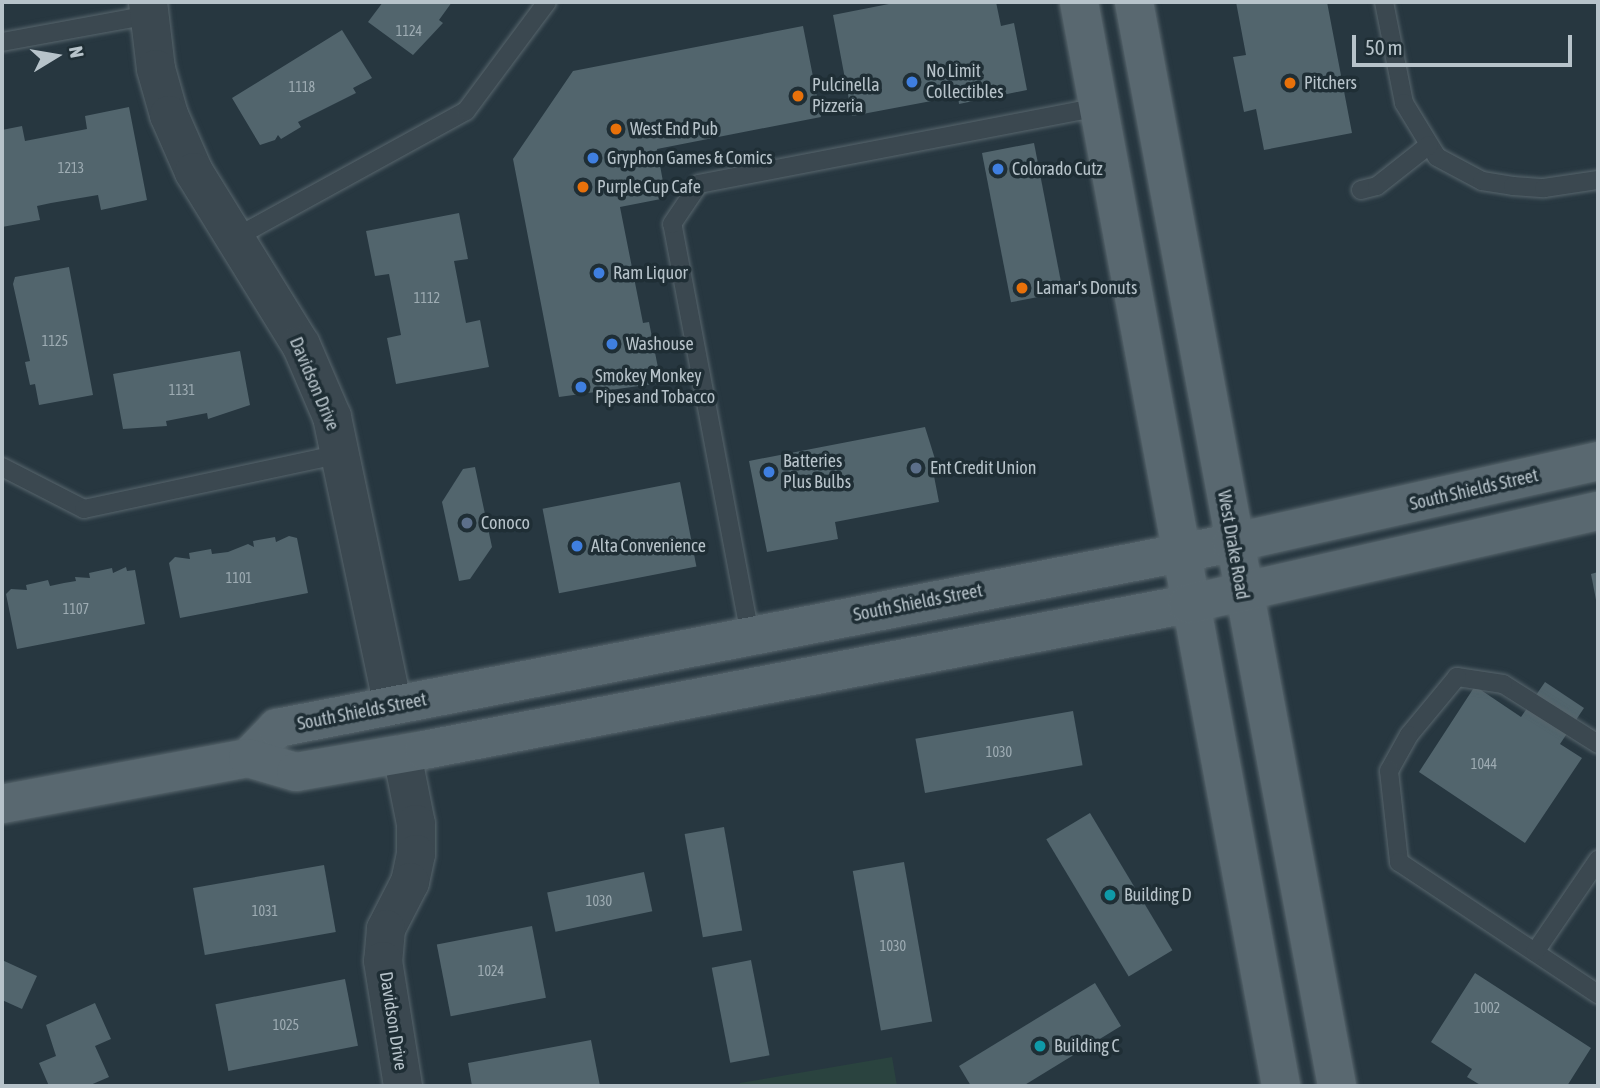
<!DOCTYPE html>
<style>
body{margin:0}
#map{position:relative;width:1600px;height:1088px;overflow:hidden;background:#273740;font-family:"Asap Condensed",sans-serif}
div>[style]{position:absolute}
.green>*{inset:0;background:#2a433f}
.building>*{inset:0;background:#52656d;transform-origin:0 0}
.roads{filter:drop-shadow(0 0 2px #58666d) drop-shadow(0 0 2px #58666d)}
.service>*{height:18px;margin:-9px;padding:0 9px;transform-origin:9px;border-radius:9px;background:#3b4850}
.tertiary>*{height:38px;margin:-19px;padding:0 19px;transform-origin:19px;border-radius:19px;background:#3b4850}
.primary>*{height:38px;margin:-19px;padding:0 19px;transform-origin:19px;border-radius:19px;background:#596870}
.dots>*{width:19px;height:19px;translate:-50% -50%;box-sizing:border-box;border:4px solid #1f2e35;border-radius:50%}
span{translate:-50% -50%;white-space:nowrap;text-align:center;line-height:1.15;-webkit-text-stroke:7px #1f2e35;paint-order:stroke}
.number-label{font-size:14px;color:#9eacb3}
.number-label span{-webkit-text-stroke-width:0}
.poi-label{font-size:18px;color:#b7c3ca}
.left{translate:0 -50%;text-align:left}
.street-label{font-size:18px;color:#b7c3ca}
.frame{position:absolute;inset:0;border:4px solid #b7c3ca;pointer-events:none}
.north{position:absolute;left:21px;top:21px;width:70px;height:70px;-webkit-text-stroke:5px #1f2e35;paint-order:stroke;rotate:79deg;font-size:19px;font-weight:700;line-height:28px;text-align:center;color:#b7c3ca}
.north::after{content:'';display:block;margin:auto;width:24px;height:32px;background:#b7c3ca;clip-path:polygon(50% 0,100% 100%,50% 72%,0 100%)}
.scale{position:absolute;left:1352px;top:35px;width:220px;height:32px;box-sizing:border-box;border:4px solid #b7c3ca;border-top:0;padding-left:9px;font-size:21px;line-height:24px;white-space:nowrap;color:#b7c3ca;-webkit-text-stroke:5px #1f2e35;paint-order:stroke}
</style>
<div id="map">
<div class="green">
<i style="clip-path:polygon(892px 1057px,897px 1086px,740px 1086px,740px 1083px)"></i>
</div>
<div class="building">
<i style="clip-path:polygon(383px 2px,452px 2px,439px 20px,443px 23px,413px 55px,368px 22px)"></i>
<i style="clip-path:polygon(899px 2px,996px 2px,1001px 26px,1014px 23px,1027px 90px,959px 104px,958px 96px,852px 116px,833px 15px)"></i>
<i style="clip-path:polygon(1236px 2px,1327px 2px,1352px 133px,1264px 150px,1256px 109px,1244px 112px,1233px 57px,1246px 55px)"></i>
<i style="clip-path:polygon(803px 26px,821px 117px,657px 149px,666px 198px,620px 207px,643px 323px,649px 322px,661px 383px,559px 397px,513px 159px,573px 71px)"></i>
<i style="clip-path:polygon(342px 30px,372px 78px,353px 88px,356px 93px,298px 122px,301px 127px,281px 139px,278px 135px,275px 140px,260px 145px,232px 98px)"></i>
<i style="clip-path:polygon(129px 107px,147px 200px,101px 210px,98px 195px,51px 203px,37px 206px,40px 220px,2px 227px,2px 130px,22px 126px,25px 141px,87px 129px,85px 116px)"></i>
<i style="left:1034px;top:143px;width:152px;height:53px;rotate:79deg"></i>
<i style="clip-path:polygon(459px 213px,468px 259px,454px 261px,466px 323px,480px 320px,489px 367px,396px 384px,387px 338px,401px 335px,389px 274px,375px 276px,366px 231px)"></i>
<i style="clip-path:polygon(69px 267px,93px 395px,39px 405px,35px 384px,30px 385px,25px 362px,30px 361px,13px 284px,15px 277px)"></i>
<i style="clip-path:polygon(240px 351px,250px 405px,208px 419px,207px 413px,166px 421px,167px 426px,123px 429px,113px 374px)"></i>
<i style="clip-path:polygon(925px 427px,940px 475px,934px 476px,939px 502px,835px 522px,838px 539px,767px 552px,749px 461px)"></i>
<i style="clip-path:polygon(475px 467px,492px 547px,470px 579px,459px 581px,442px 502px,463px 469px)"></i>
<i style="left:680px;top:482px;width:86px;height:140px;rotate:79deg"></i>
<i style="clip-path:polygon(289px 536px,297px 538px,308px 593px,180px 618px,169px 563px,175px 557px,190px 559px,189px 553px,211px 549px,212px 554px,228px 552px,248px 544px,254px 547px,253px 541px,275px 537px,276px 542px)"></i>
<i style="clip-path:polygon(126px 567px,127px 571px,135px 570px,145px 624px,17px 649px,6px 594px,11px 589px,27px 590px,26px 585px,48px 580px,50px 586px,64px 583px,76px 581px,75px 577px,90px 578px,89px 573px,112px 568px,113px 573px)"></i>
<i style="clip-path:polygon(1598px 572px,1598px 605px,1597px 605px,1591px 574px)"></i>
<i style="clip-path:polygon(1545px 682px,1584px 708px,1560px 744px,1582px 758px,1525px 843px,1419px 772px,1475px 686px,1521px 717px)"></i>
<i style="left:1073px;top:711px;width:55px;height:160px;rotate:80deg"></i>
<i style="left:1090px;top:813px;width:160px;height:51px;rotate:59deg"></i>
<i style="left:724px;top:827px;width:105px;height:40px;rotate:80deg"></i>
<i style="left:904px;top:862px;width:162px;height:52px;rotate:80deg"></i>
<i style="left:324px;top:865px;width:68px;height:133px;rotate:80deg"></i>
<i style="left:644px;top:872px;width:40px;height:99px;rotate:78deg"></i>
<i style="left:532px;top:926px;width:73px;height:97px;rotate:79deg"></i>
<i style="clip-path:polygon(2px 960px,37px 976px,22px 1009px,2px 1000px)"></i>
<i style="left:751px;top:960px;width:97px;height:40px;rotate:79deg"></i>
<i style="clip-path:polygon(1475px 973px,1591px 1048px,1567px 1086px,1482px 1086px,1467px 1077px,1472px 1069px,1431px 1042px)"></i>
<i style="left:345px;top:979px;width:68px;height:132px;rotate:79deg"></i>
<i style="clip-path:polygon(1095px 983px,1121px 1026px,1023px 1086px,971px 1086px,959px 1066px)"></i>
<i style="clip-path:polygon(95px 1003px,111px 1039px,95px 1046px,109px 1077px,88px 1086px,49px 1086px,39px 1063px,56px 1056px,46px 1025px)"></i>
<i style="clip-path:polygon(591px 1040px,600px 1086px,472px 1086px,468px 1063px)"></i>
</div>
<div class="roads">
<div class="service">
<i style="left:1384px;top:2px;width:103px;rotate:78.8deg"></i>
<i style="left:1404px;top:103px;width:63px;rotate:58.6deg"></i>
<i style="left:1437px;top:157px;width:51px;rotate:28.1deg"></i>
<i style="left:1482px;top:181px;width:31px;rotate:9deg"></i>
<i style="left:1513px;top:186px;width:31px;rotate:4deg"></i>
<i style="left:1544px;top:188px;width:55px;rotate:-8.4deg"></i>
<i style="left:2px;top:42px;width:149px;rotate:-10.4deg"></i>
<i style="left:1361px;top:190px;width:16px;rotate:-14deg"></i>
<i style="left:1377px;top:186px;width:66px;rotate:-38.3deg"></i>
<i style="left:233px;top:239px;width:266px;rotate:-28.8deg"></i>
<i style="left:466px;top:111px;width:136px;rotate:-53.4deg"></i>
<i style="left:2px;top:467px;width:92px;rotate:27.1deg"></i>
<i style="left:84px;top:509px;width:262px;rotate:-12.1deg"></i>
<i style="left:750px;top:635px;width:418px;rotate:-100.7deg"></i>
<i style="left:672px;top:224px;width:48px;rotate:-56deg"></i>
<i style="left:699px;top:184px;width:407px;rotate:-10.9deg"></i>
<i style="left:1598px;top:744px;width:112px;rotate:-147.7deg"></i>
<i style="left:1503px;top:684px;width:47px;rotate:-171.3deg"></i>
<i style="left:1457px;top:677px;width:75px;rotate:129.6deg"></i>
<i style="left:1409px;top:735px;width:41px;rotate:119.1deg"></i>
<i style="left:1389px;top:771px;width:92px;rotate:83.7deg"></i>
<i style="left:1399px;top:862px;width:239px;rotate:33.6deg"></i>
<i style="left:1535px;top:952px;width:112px;rotate:-55.6deg"></i>
</div>
<div class="tertiary">
<i style="left:148px;top:2px;width:67px;rotate:83.2deg"></i>
<i style="left:156px;top:69px;width:48px;rotate:74.2deg"></i>
<i style="left:169px;top:115px;width:62px;rotate:66.3deg"></i>
<i style="left:194px;top:172px;width:203px;rotate:58.3deg"></i>
<i style="left:301px;top:345px;width:78px;rotate:66.7deg"></i>
<i style="left:332px;top:417px;width:295px;rotate:78.1deg"></i>
<i style="left:402px;top:754px;width:71px;rotate:78.7deg"></i>
<i style="left:416px;top:824px;width:30px;rotate:90deg"></i>
<i style="left:416px;top:854px;width:29px;rotate:102deg"></i>
<i style="left:410px;top:882px;width:53px;rotate:117.1deg"></i>
<i style="left:386px;top:929px;width:32px;rotate:95deg"></i>
<i style="left:383px;top:961px;width:127px;rotate:80.9deg"></i>
</div>
<div class="primary">
<i style="left:1079px;top:2px;width:1103px;rotate:79.44deg"></i>
<i style="left:1134px;top:2px;width:1103px;rotate:79.39deg"></i>
<i style="left:248px;top:758px;width:42px;rotate:-46deg"></i>
<i style="left:277px;top:728px;width:973px;rotate:-10.96deg"></i>
<i style="left:1232px;top:543px;width:375px;rotate:-12.6deg"></i>
<i style="left:2px;top:804px;width:250px;rotate:-10.6deg"></i>
<i style="left:248px;top:758px;width:50px;rotate:16.3deg"></i>
<i style="left:296px;top:772px;width:130px;rotate:-9.8deg"></i>
<i style="left:424px;top:750px;width:778px;rotate:-10.82deg"></i>
<i style="left:1188px;top:604px;width:420px;rotate:-12.8deg"></i>
</div>
</div>
<div class="dots">
<i style="left:912px;top:82px;background:#3f7fe0"></i>
<i style="left:1290px;top:83px;background:#e8710a"></i>
<i style="left:798px;top:96px;background:#e8710a"></i>
<i style="left:616px;top:129px;background:#e8710a"></i>
<i style="left:593px;top:158px;background:#3f7fe0"></i>
<i style="left:998px;top:169px;background:#3f7fe0"></i>
<i style="left:583px;top:187px;background:#e8710a"></i>
<i style="left:599px;top:273px;background:#3f7fe0"></i>
<i style="left:1022px;top:288px;background:#e8710a"></i>
<i style="left:612px;top:344px;background:#3f7fe0"></i>
<i style="left:581px;top:387px;background:#3f7fe0"></i>
<i style="left:916px;top:468px;background:#5c6f8a"></i>
<i style="left:769px;top:472px;background:#3f7fe0"></i>
<i style="left:467px;top:523px;background:#5c6f8a"></i>
<i style="left:577px;top:546px;background:#3f7fe0"></i>
<i style="left:1110px;top:895px;background:#0f9aa8"></i>
<i style="left:1040px;top:1046px;background:#0f9aa8"></i>
</div>
<div class="number-label">
<span style="left:409px;top:31px">1124</span>
<span style="left:302px;top:87px">1118</span>
<span style="left:71px;top:168px">1213</span>
<span style="left:427px;top:298px">1112</span>
<span style="left:55px;top:341px">1125</span>
<span style="left:182px;top:390px">1131</span>
<span style="left:239px;top:578px">1101</span>
<span style="left:76px;top:609px">1107</span>
<span style="left:999px;top:752px">1030</span>
<span style="left:1484px;top:764px">1044</span>
<span style="left:599px;top:901px">1030</span>
<span style="left:265px;top:911px">1031</span>
<span style="left:893px;top:946px">1030</span>
<span style="left:491px;top:971px">1024</span>
<span style="left:1487px;top:1008px">1002</span>
<span style="left:286px;top:1025px">1025</span>
</div>
<div class="poi-label">
<span class="left" style="left:926px;top:82px">No Limit<br>Collectibles</span>
<span class="left" style="left:1304px;top:83px">Pitchers</span>
<span class="left" style="left:812px;top:96px">Pulcinella<br>Pizzeria</span>
<span class="left" style="left:630px;top:129px">West End Pub</span>
<span class="left" style="left:607px;top:158px">Gryphon Games &amp; Comics</span>
<span class="left" style="left:1012px;top:169px">Colorado Cutz</span>
<span class="left" style="left:597px;top:187px">Purple Cup Cafe</span>
<span class="left" style="left:613px;top:273px">Ram Liquor</span>
<span class="left" style="left:1036px;top:288px">Lamar's Donuts</span>
<span class="left" style="left:626px;top:344px">Washouse</span>
<span class="left" style="left:595px;top:387px">Smokey Monkey<br>Pipes and Tobacco</span>
<span class="left" style="left:783px;top:472px">Batteries<br>Plus Bulbs</span>
<span class="left" style="left:930px;top:468px">Ent Credit Union</span>
<span class="left" style="left:481px;top:523px">Conoco</span>
<span class="left" style="left:591px;top:546px">Alta Convenience</span>
<span class="left" style="left:1124px;top:895px">Building D</span>
<span class="left" style="left:1054px;top:1046px">Building C</span>
</div>
<div class="street-label">
<span style="left:314px;top:384px;rotate:67deg">Davidson Drive</span>
<span style="left:1474px;top:490px;rotate:-13deg">South Shields Street</span>
<span style="left:1233px;top:545px;rotate:80deg">West Drake Road</span>
<span style="left:918px;top:603px;rotate:-11deg">South Shields Street</span>
<span style="left:362px;top:712px;rotate:-11deg">South Shields Street</span>
<span style="left:393px;top:1021px;rotate:81deg">Davidson Drive</span>
</div>
<div class="frame"></div>
<div class="north">N</div>
<div class="scale">50 m</div>
</div>
